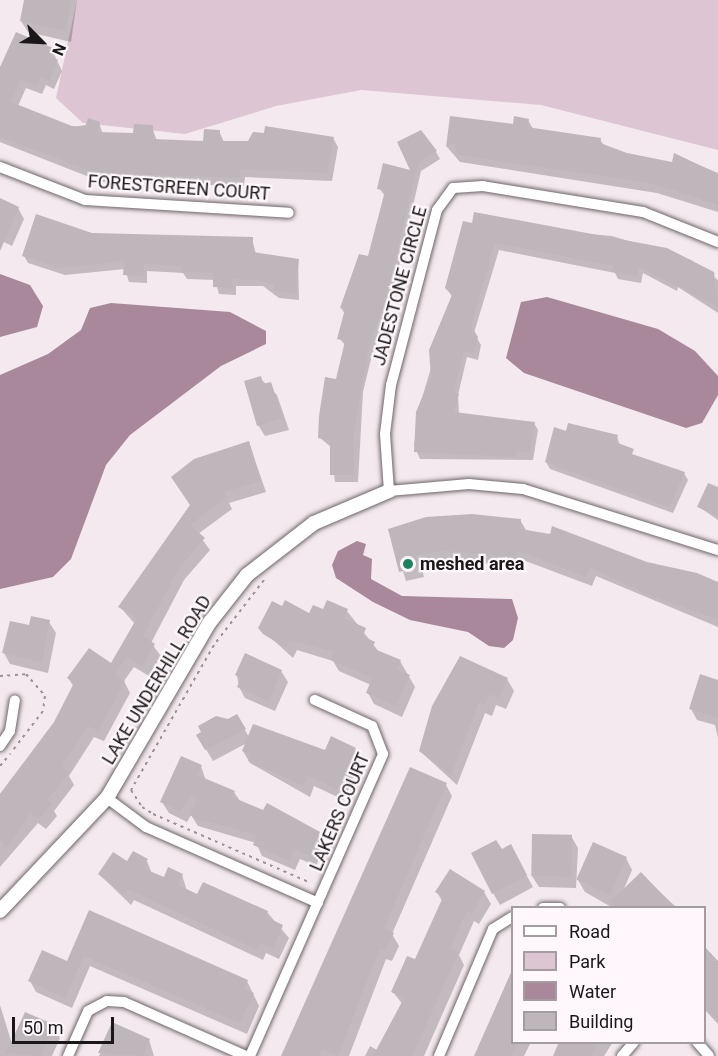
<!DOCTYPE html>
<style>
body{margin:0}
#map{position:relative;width:718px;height:1056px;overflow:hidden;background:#f3e9ee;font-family:Roboto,sans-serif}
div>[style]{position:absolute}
.green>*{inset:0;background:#dec5d3}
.water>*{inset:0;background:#a8889a}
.shadow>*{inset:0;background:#0003}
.building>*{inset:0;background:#bfb6bb;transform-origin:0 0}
.path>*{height:2px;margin-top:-1px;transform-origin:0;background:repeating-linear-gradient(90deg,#9a9396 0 3px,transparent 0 7.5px)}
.roads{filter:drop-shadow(0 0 2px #6d6569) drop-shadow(0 0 2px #6d6569)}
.minor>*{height:10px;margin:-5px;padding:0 5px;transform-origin:5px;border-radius:5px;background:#fff}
.tertiary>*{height:14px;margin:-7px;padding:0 7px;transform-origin:7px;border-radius:7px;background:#fff}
.dots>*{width:16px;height:16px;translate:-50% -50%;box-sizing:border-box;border:3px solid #fff7fb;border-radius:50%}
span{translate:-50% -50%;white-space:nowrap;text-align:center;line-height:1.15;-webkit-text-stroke:4.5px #fff7fb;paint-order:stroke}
.street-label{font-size:18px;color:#1a1719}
.poi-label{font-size:18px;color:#1a1719;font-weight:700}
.left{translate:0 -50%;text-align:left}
.legend{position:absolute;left:511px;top:906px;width:195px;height:138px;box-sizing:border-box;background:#fff7fb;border:2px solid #a39da1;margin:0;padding:8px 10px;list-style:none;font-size:18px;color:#1a1719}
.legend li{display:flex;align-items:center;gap:12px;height:30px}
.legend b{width:30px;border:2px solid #a39da1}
.north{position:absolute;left:12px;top:12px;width:60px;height:60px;-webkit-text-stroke:4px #fff7fb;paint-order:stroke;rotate:114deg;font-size:16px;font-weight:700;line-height:24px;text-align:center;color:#1a1719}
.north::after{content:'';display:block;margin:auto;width:21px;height:27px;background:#1a1719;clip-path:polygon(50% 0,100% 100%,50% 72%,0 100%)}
.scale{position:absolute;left:12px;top:1017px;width:102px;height:27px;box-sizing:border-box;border:3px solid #1a1719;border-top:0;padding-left:8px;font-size:18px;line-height:21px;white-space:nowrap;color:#1a1719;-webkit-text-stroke:4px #fff7fb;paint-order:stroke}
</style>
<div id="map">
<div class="green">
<i style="clip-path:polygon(77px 0,718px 0,718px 150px,541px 105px,361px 90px,276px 106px,185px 134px,83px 123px,56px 98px)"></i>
</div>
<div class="water">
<i style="clip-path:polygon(0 274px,30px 285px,43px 306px,37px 327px,0 337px)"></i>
<i style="clip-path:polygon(547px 297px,658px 329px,695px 351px,718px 376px,718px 395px,702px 423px,686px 428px,524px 373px,506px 358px,521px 302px)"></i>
<i style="clip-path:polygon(111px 303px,230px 312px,266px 331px,266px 344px,221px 366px,130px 435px,106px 465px,71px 559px,53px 577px,0 589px,0 375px,48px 354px,81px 330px,90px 308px)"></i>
<i style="clip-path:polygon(357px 541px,366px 544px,363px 555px,372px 559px,371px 579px,402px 596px,512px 599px,518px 618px,513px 640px,504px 648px,489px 646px,468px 632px,410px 620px,373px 602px,336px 578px,332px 565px,338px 551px)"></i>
</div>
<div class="shadow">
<i style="clip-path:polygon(26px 0,77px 0,71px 42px,28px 32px,21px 21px)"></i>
<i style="clip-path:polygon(52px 50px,62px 71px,54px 89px,46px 85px,42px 94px,26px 88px,18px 106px,72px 127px,99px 123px,103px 134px,134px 135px,152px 127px,157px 141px,204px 142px,219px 131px,224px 142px,333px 138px,338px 147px,332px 181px,245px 177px,244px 186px,102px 182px,0 142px,0 71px)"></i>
<i style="clip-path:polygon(452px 117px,514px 126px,528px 120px,533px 129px,600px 139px,604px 146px,627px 154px,673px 163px,675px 155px,718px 173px,718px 212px,657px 193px,460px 162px,447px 147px)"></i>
<i style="clip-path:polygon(399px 143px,436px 152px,440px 159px,421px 171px,391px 301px,372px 355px,363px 392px,358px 482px,335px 482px,331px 447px,320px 438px,346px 346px,339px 338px,345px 314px,341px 308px,369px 258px,385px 196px,379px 188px,413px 173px)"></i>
<i style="clip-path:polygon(0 199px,18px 208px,24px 219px,12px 246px,0 240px)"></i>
<i style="clip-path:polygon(464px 223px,612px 236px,691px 260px,718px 280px,718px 313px,678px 287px,677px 291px,643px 273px,641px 283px,618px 279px,615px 273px,499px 250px,474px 333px,481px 345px,478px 360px,467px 357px,458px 395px,459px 414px,534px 423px,538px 430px,533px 460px,420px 459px,414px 445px,422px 398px,452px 297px,447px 288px)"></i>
<i style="clip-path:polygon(92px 235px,252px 239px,256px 254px,298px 260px,299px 300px,279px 298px,263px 286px,236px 286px,236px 295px,219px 294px,215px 280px,187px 279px,183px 273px,147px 271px,147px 283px,129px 282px,125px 269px,65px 275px,28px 263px,24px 256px)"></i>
<i style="clip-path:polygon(260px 378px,277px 395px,289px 430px,265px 436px,258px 425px)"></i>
<i style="clip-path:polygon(570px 424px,617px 436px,620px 446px,637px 458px,684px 473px,688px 480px,673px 513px,550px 469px,546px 462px)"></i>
<i style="clip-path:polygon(249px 443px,266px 492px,229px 503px,232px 509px,198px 534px,210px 550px,184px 580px,151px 643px,161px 656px,149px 676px,134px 667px,124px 681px,130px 693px,104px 741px,94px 737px,69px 776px,74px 785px,54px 811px,57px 816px,46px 829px,38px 823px,0 867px,0 794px,55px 723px,74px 687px,68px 678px,111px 665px,135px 624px,120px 607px)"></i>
<i style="clip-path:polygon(718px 489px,718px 520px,699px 507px)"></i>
<i style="clip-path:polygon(450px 516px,520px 520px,526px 530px,718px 582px,718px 627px,596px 576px,592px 586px,523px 560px,522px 566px,452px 561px,421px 565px,424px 577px,406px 581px,390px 529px)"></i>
<i style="clip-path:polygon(323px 611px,347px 611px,379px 652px,400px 661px,415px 687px,402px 717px,374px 704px,368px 693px,371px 685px,339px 671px,333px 661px,297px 650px,293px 658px,260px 628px)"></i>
<i style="clip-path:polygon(49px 622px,56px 633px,48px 673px,10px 664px,4px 653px,30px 627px)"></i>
<i style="clip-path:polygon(281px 671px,288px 682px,275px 711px,245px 698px,239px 687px,237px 675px)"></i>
<i style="clip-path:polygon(507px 679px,514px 691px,506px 709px,496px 705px,492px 716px,485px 713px,457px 785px,420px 751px,434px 707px)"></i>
<i style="clip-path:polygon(718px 685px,718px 738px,715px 725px,697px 720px,691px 709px)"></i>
<i style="clip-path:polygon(237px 716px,249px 737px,325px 752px,355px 749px,361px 760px,344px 800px,314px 786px,310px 797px,250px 763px,243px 751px,247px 743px,213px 761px,198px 736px)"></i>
<i style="clip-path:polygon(201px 766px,206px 781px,234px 792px,240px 801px,318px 833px,325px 845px,316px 866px,300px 859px,295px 870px,262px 856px,256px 843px,198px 826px,191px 815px,187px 822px,169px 813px,162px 802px)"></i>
<i style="clip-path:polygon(446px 785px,452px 796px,392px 934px,399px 946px,392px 961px,386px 959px,349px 1056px,284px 1056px)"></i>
<i style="clip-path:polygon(571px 836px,578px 848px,576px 888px,539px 887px,532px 876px)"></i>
<i style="clip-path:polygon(501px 851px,517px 858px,533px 887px,500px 905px,493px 893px)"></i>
<i style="clip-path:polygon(626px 858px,632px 870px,623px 891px,641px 874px,677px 908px,613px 908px,585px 892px,578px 880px)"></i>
<i style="clip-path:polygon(147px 861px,152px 874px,164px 879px,182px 875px,187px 891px,198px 895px,267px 912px,289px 938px,279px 959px,266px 953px,263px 960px,134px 900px,131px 905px,99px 874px)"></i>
<i style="clip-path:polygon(451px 871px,484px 892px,491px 904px,479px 924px,474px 921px,459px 955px,464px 965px,424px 1056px,365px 1056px,370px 1046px,377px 1050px,403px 1005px,393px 992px,415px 961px,442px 901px,437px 892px)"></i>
<i style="clip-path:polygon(90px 912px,247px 981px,259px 1006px,247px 1034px,90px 966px,72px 1008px,36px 992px,30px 981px,68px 963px)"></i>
<i style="clip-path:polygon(704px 951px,718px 966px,718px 1024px,704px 1009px)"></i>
<i style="clip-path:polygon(0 1005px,12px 1044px,54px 1027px,60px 1038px,52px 1056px,0 1056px)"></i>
<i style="clip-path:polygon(113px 1024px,149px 1040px,154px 1056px,99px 1056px)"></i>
<i style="clip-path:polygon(512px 1042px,531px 1042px,524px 1056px,476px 1056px)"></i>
<i style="clip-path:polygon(561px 1042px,613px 1042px,604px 1056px,556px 1056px)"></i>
</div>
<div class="building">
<i style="clip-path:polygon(24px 0,72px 0,65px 31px,20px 21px)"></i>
<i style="clip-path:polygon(16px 32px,53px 48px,50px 57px,58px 60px,49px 81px,41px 77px,37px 86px,21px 80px,11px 102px,72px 126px,85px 127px,88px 118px,100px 122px,97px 132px,133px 133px,134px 124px,153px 125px,153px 139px,203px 141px,204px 129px,220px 130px,220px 141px,248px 141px,253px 132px,264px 133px,265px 126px,334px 137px,327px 173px,240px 169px,240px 178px,96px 173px,0 137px,0 67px)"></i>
<i style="clip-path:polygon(450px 116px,513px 124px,514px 116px,529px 119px,527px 127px,601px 138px,600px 143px,627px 153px,672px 162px,674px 153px,718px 174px,718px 205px,650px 183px,458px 155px,454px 143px,446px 147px)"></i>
<i style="clip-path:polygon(421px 130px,437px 151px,418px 163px,388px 293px,369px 347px,354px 430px,354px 475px,330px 475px,330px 441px,318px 438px,319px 416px,325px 377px,336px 379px,345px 341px,337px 339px,345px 309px,340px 308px,359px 254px,368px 256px,385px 191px,377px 189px,383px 163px,410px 170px,397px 142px)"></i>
<i style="clip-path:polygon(0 198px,19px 207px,0 251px)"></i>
<i style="clip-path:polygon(474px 212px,667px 248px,714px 272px,718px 307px,639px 267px,637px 276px,612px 271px,613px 266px,495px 243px,471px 326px,478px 337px,474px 353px,464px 351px,453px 392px,459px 394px,454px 412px,535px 422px,530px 453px,517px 451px,516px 457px,414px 452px,416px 412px,431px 376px,429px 350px,452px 295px,445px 288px,463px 221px,472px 223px)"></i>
<i style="clip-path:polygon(36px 214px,92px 233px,253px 237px,253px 252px,299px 259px,296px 293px,274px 291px,274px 285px,258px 280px,232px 279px,233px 288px,213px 287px,213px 273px,181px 272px,181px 266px,144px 264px,143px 276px,123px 275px,124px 261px,60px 268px,22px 256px)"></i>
<i style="clip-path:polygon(261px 376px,263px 384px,271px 382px,283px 418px,257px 426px,244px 381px)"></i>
<i style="clip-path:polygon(568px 423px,618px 435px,615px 442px,634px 449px,632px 454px,685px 472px,669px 507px,545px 462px,554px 427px,566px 431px)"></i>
<i style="clip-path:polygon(249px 441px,261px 481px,224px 492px,227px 497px,190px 525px,205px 538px,179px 568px,143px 636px,155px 644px,142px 666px,127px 657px,115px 674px,125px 681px,98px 731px,88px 726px,62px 766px,69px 773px,47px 800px,52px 804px,39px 819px,31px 813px,6px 848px,0 839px,0 794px,54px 722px,74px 683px,67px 678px,89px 648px,111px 663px,137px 618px,118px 607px,190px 505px,171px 477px,194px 459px)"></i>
<i style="clip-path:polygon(708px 483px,718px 487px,718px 516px,697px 507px)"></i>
<i style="clip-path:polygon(472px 514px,521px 519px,520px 529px,550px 534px,552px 526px,647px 562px,697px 573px,718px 582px,718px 619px,648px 595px,590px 567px,586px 577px,518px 551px,517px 557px,446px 551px,416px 555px,419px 567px,399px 572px,388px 529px,426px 517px)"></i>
<i style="clip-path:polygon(285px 600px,309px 613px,313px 605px,323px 609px,327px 600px,348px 609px,344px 618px,366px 628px,363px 636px,375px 642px,372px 648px,401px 660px,397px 669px,410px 675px,396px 706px,366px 693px,372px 678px,331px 660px,334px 652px,290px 640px,286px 648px,263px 634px,258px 628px,272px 601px,282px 606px)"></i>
<i style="clip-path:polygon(31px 616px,50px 620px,42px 662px,2px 653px,10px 621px,29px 625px)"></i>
<i style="clip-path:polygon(245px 653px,282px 670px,269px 701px,237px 687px,241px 678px,235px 675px)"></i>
<i style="clip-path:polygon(460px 656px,508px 678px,499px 698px,490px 694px,485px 705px,479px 702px,451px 775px,419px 751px,432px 706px)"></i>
<i style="clip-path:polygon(700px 674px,718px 680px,718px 718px,689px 709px)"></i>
<i style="clip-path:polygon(237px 714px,246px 729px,205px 750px,196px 735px,201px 732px,198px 726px,216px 716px,228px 719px)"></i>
<i style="clip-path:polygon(253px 724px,325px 750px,331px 736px,356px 748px,337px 789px,308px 776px,303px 786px,248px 761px,250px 755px,242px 751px)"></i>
<i style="clip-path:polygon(181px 756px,202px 765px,197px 775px,235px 791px,232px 797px,263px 810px,267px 803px,320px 832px,310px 856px,294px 849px,289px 860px,253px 845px,257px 835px,197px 819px,190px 815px,197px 798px,191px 795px,180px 811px,160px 802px)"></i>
<i style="clip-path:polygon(410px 767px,447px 783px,384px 928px,394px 933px,385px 951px,380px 948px,338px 1056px,322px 1049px,319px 1056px,281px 1056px)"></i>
<i style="left:532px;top:834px;width:40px;height:42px;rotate:1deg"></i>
<i style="clip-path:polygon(496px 840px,502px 849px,511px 844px,527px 875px,492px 894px,471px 853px)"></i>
<i style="left:593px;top:842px;width:37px;height:41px;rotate:24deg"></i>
<i style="clip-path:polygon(133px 851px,148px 859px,142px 868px,164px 877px,168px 867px,183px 874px,178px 885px,197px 894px,203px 882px,268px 911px,266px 917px,283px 925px,273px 949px,260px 943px,257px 950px,128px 889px,124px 895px,98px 874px,113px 852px,127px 861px)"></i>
<i style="clip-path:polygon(450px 869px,485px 891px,472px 913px,467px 910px,450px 948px,459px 952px,412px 1056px,373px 1056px,404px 998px,391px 992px,407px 956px,415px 959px,443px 897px,435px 892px)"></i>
<i style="clip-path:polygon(641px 872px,675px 908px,617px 908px,611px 901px)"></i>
<i style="clip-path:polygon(89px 910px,248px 980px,244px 989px,254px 993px,240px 1023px,84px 956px,65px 998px,28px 981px,42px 950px,67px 961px)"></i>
<i style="clip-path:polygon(705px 947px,718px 961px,718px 1022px,705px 1007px)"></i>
<i style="clip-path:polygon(513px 968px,513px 1042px,517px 1042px,511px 1056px,474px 1056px)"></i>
<i style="clip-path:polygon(25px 1012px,55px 1025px,41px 1056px,6px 1053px)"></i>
<i style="clip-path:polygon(112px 1022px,150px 1039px,143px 1056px,98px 1053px)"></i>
<i style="clip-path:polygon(559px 1042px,597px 1042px,591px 1056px,553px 1056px)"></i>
</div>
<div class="path">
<i style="left:264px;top:580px;width:82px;rotate:127.6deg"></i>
<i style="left:214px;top:645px;width:167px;rotate:119.8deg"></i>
<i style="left:131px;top:790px;width:20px;rotate:57deg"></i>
<i style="left:142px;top:807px;width:13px;rotate:32deg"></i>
<i style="left:153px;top:814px;width:170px;rotate:23.6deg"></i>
<i style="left:0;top:676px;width:26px;rotate:-4deg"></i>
<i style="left:26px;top:674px;width:29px;rotate:49deg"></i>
<i style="left:45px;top:696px;width:15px;rotate:98deg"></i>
<i style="left:43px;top:711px;width:49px;rotate:127.6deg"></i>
<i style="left:0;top:766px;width:16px;rotate:-50deg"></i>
</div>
<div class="roads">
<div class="minor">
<i style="left:0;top:167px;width:91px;rotate:21.2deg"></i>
<i style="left:85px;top:200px;width:204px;rotate:3.6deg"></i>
<i style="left:718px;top:242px;width:81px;rotate:-158.2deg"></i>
<i style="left:643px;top:212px;width:162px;rotate:-170.8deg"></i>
<i style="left:483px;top:186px;width:30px;rotate:176deg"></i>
<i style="left:453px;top:188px;width:27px;rotate:126deg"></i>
<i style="left:437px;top:210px;width:181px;rotate:104.7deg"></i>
<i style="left:391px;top:385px;width:49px;rotate:97deg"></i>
<i style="left:385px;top:434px;width:57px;rotate:86deg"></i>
<i style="left:389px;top:491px;width:80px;rotate:-5deg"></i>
<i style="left:469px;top:484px;width:54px;rotate:5.3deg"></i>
<i style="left:523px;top:489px;width:204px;rotate:17.4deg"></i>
<i style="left:0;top:746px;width:18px;rotate:-56deg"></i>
<i style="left:10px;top:731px;width:31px;rotate:-81deg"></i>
<i style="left:107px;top:798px;width:49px;rotate:36.6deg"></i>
<i style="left:146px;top:827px;width:188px;rotate:23.8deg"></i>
<i style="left:543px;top:908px;width:17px"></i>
<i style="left:697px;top:1042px;width:18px;rotate:49deg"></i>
<i style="left:68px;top:1056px;width:49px;rotate:-66deg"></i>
<i style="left:88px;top:1011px;width:21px;rotate:-28deg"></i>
<i style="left:107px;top:1001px;width:17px;rotate:3deg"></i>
<i style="left:124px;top:1002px;width:133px;rotate:23.9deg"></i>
<i style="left:250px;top:1056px;width:330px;rotate:-66.2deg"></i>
<i style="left:383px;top:754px;width:30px;rotate:-111deg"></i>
<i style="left:372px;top:726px;width:63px;rotate:-155.5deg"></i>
<i style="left:439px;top:1056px;width:138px;rotate:-67deg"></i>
<i style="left:493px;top:929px;width:22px;rotate:-32deg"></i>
<i style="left:622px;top:1056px;width:18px;rotate:-49deg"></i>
</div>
<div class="tertiary">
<i style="left:0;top:911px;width:156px;rotate:-46.6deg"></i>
<i style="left:107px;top:798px;width:204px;rotate:-59.7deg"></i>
<i style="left:210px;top:622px;width:60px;rotate:-51.8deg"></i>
<i style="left:247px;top:575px;width:85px;rotate:-37.8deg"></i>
<i style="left:314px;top:523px;width:82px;rotate:-23.1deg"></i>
</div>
</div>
<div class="dots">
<i style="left:408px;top:564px;background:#1b825d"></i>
</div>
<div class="street-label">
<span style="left:179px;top:188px;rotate:4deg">FORESTGREEN COURT</span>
<span style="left:400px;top:286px;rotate:-75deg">JADESTONE CIRCLE</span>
<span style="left:157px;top:680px;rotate:-59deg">LAKE UNDERHILL ROAD</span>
<span style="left:340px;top:812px;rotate:-67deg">LAKERS COURT</span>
</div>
<div class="poi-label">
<span class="left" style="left:420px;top:564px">meshed area</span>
</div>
<ul class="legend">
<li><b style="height:8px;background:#fff"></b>Road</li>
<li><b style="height:16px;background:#dec5d3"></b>Park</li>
<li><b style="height:16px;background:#a8889a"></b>Water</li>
<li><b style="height:16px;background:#bfb6bb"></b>Building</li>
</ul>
<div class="north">N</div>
<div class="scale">50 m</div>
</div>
